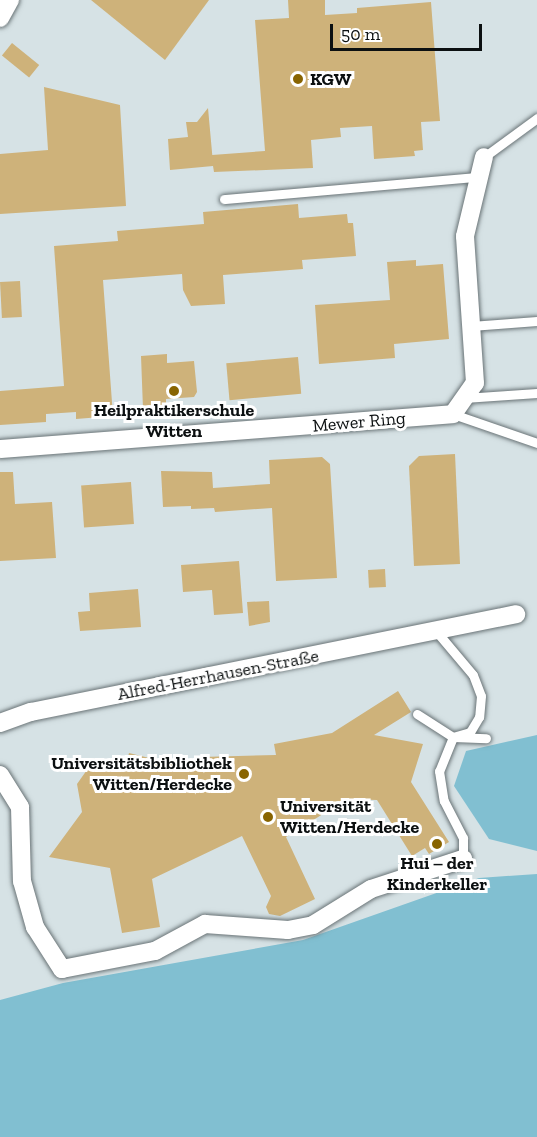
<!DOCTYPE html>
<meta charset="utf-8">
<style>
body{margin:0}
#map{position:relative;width:537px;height:1137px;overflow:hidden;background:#d6e2e5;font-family:"Zilla Slab",serif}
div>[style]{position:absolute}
.green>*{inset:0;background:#81bfd1}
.building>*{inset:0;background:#ceb27a;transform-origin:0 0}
.roads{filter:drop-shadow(0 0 2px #697376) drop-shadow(0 0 2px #697376)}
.service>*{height:9px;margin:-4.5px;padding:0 4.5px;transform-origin:4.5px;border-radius:4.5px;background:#fff}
.minor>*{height:18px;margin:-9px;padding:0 9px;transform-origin:9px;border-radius:9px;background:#fff}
.dots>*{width:16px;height:16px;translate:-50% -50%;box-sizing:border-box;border:3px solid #fff;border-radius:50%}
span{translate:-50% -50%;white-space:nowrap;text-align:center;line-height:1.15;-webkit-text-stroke:6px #fff;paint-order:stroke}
.poi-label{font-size:18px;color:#0c1011;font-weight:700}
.left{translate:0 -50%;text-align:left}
.right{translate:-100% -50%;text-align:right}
.street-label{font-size:18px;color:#0c1011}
.scale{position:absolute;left:330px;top:24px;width:152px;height:27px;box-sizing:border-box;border:3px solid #0c1011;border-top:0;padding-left:8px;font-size:18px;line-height:21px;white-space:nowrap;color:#0c1011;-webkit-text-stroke:4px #fff;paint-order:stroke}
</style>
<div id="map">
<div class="green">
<i style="clip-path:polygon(537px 735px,537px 851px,489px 839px,454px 786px,466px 751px)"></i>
<i style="clip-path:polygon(537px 874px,537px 1137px,0 1137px,0 1000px,63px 983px,303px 940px,479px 878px)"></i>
</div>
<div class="building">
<i style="clip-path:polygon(91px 0,209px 0,165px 60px)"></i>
<i style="clip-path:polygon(288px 0,325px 0,325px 15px,357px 13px,357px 8px,431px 2px,440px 121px,421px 122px,423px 150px,414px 151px,415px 156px,374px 159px,372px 126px,340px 128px,341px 137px,311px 140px,313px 168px,214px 172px,213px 166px,170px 170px,168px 139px,188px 137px,186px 122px,197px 122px,208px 108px,213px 163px,212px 155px,265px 151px,255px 20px,289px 18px)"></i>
<i style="left:12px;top:43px;width:35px;height:16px;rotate:39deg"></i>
<i style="clip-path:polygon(44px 87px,120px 105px,126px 206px,0 214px,0 154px,48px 150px)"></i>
<i style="clip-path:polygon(298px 204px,299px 218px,347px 214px,348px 223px,353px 223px,356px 256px,302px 260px,303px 269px,223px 275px,225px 304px,191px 306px,183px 290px,182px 274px,103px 280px,113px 416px,76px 419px,76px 412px,46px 414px,46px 422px,0 425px,0 391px,64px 386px,54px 246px,118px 241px,117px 231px,204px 224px,203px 212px)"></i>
<i style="clip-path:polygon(416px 260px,416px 266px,443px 264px,449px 339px,394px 344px,395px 358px,319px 364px,315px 305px,390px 300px,387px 262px)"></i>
<i style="left:20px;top:281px;width:36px;height:20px;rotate:87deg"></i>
<i style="clip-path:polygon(167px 354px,167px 363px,194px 361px,197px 392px,194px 397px,166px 399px,166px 406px,143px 409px,141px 356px)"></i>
<i style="left:298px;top:357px;width:37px;height:72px;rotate:85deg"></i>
<i style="clip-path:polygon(455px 454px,460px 564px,414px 566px,409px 466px,419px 456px)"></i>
<i style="clip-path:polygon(322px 457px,330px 464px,337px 578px,276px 581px,272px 508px,215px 512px,214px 508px,191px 509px,191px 506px,163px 507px,161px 471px,212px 472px,213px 488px,270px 484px,269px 460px)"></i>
<i style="clip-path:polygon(0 472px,13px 472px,15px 504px,52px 502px,56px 558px,0 561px)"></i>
<i style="left:131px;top:482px;width:42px;height:50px;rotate:86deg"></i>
<i style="clip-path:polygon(239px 561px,243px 613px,214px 615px,212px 590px,183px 592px,181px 565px)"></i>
<i style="left:385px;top:569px;width:18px;height:17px;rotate:87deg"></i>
<i style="clip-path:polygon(138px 589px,141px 627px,80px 631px,78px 612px,90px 611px,89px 593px)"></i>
<i style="clip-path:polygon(269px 601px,270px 622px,249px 626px,247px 602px)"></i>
<i style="clip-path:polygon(398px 691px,411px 712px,374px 735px,423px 744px,411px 782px,449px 842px,429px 854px,425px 848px,412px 856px,377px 800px,347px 799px,286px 837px,315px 899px,280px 916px,269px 914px,266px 907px,271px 896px,242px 836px,152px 879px,160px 927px,122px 933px,110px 868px,49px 857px,82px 812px,77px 784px,89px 767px,99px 763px,126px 765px,129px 753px,202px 771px,201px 757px,276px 755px,274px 744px,332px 733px)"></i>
</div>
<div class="roads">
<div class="service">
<i style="left:484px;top:157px;width:66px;rotate:-36.3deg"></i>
<i style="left:224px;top:199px;width:255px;rotate:-5deg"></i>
<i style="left:471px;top:326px;width:66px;rotate:-4.3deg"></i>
<i style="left:464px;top:398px;width:73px;rotate:-3.9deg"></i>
<i style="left:453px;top:414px;width:89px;rotate:19deg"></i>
<i style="left:436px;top:631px;width:57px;rotate:49.9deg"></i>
<i style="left:473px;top:675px;width:22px;rotate:69deg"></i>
<i style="left:481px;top:696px;width:21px;rotate:95deg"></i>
<i style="left:479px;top:717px;width:17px;rotate:121deg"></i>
<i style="left:470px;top:732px;width:18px;rotate:164deg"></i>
<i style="left:453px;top:737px;width:37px;rotate:112deg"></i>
<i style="left:439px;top:771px;width:30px;rotate:81deg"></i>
<i style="left:444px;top:801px;width:42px;rotate:62.8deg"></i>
<i style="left:463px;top:838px;width:21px;rotate:90deg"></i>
<i style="left:417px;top:714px;width:43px;rotate:32.6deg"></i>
<i style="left:453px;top:737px;width:33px;rotate:2deg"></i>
</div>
<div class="minor">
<i style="left:0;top:18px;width:21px;rotate:-61deg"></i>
<i style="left:0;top:449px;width:454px;rotate:-4.4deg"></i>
<i style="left:453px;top:414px;width:38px;rotate:-55deg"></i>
<i style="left:475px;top:383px;width:147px;rotate:-93.9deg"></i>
<i style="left:465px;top:236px;width:81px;rotate:-76.5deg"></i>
<i style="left:0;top:723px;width:33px;rotate:-20deg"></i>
<i style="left:31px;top:712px;width:495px;rotate:-11.4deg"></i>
<i style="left:0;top:775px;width:38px;rotate:58deg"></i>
<i style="left:20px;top:807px;width:74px;rotate:88.5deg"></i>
<i style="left:22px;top:881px;width:48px;rotate:74.2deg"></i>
<i style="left:35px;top:927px;width:50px;rotate:57.3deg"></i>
<i style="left:62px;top:969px;width:95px;rotate:-11deg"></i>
<i style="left:155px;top:951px;width:57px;rotate:-28.4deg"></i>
<i style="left:205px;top:924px;width:83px;rotate:4.1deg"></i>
<i style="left:288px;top:930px;width:25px;rotate:-11deg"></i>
<i style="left:313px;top:925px;width:68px;rotate:-31.8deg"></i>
<i style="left:371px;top:889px;width:97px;rotate:-18.1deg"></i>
</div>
</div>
<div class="dots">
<i style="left:298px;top:79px;background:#886401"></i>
<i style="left:174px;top:391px;background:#886401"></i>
<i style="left:244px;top:774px;background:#886401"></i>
<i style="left:268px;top:817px;background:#886401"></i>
<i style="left:437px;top:844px;background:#886401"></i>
</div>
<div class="poi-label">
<span class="left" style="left:310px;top:79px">KGW</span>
<span style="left:174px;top:421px">Heilpraktikerschule<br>Witten</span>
<span class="right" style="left:232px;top:774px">Universitätsbibliothek<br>Witten/Herdecke</span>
<span class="left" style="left:280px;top:817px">Universität<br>Witten/Herdecke</span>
<span style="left:437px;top:874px">Hui – der<br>Kinderkeller</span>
</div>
<div class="street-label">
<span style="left:359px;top:422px;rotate:-5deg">Mewer Ring</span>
<span style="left:218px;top:675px;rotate:-11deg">Alfred-Herrhausen-Straße</span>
</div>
<div class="scale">50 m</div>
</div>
